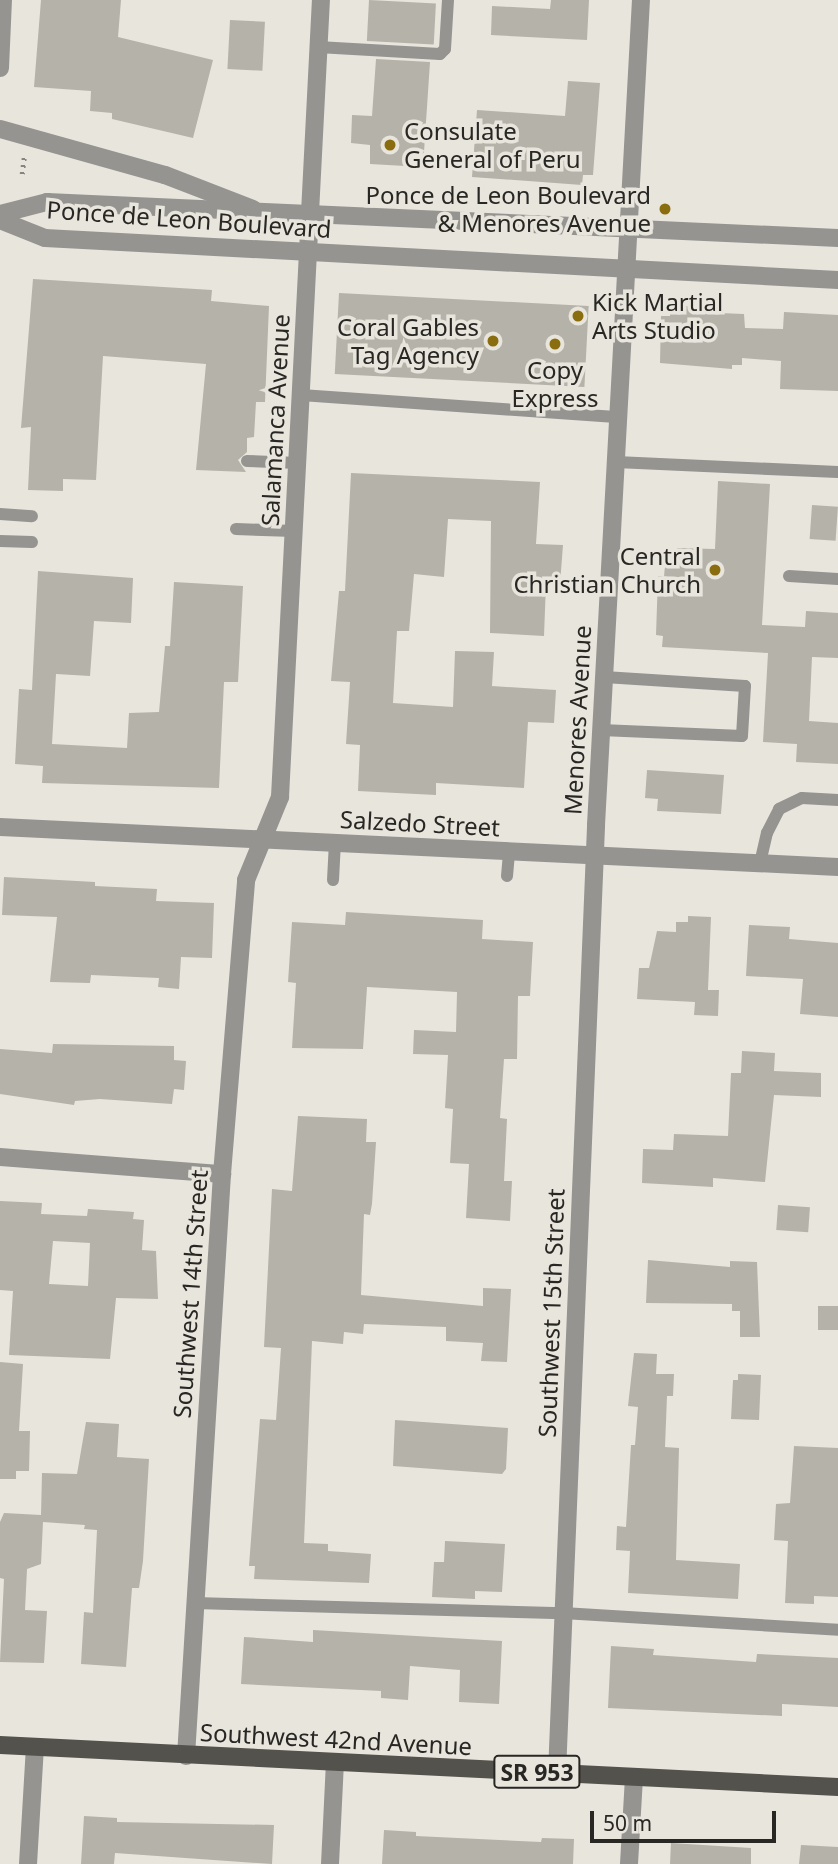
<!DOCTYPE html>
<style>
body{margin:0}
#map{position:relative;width:838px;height:1864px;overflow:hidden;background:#e8e5dd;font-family:"Noto Sans",sans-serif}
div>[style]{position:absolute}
.building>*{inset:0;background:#b5b2aa;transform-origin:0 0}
.path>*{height:4.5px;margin-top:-2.25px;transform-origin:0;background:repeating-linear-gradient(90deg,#87847f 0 2px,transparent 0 7px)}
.service>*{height:12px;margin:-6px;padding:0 6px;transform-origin:6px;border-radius:6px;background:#959490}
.minor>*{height:18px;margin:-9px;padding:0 9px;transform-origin:9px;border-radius:9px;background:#959490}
.tertiary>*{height:18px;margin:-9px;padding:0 9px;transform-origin:9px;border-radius:9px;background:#959490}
.primary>*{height:18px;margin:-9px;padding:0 9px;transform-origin:9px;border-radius:9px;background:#54524c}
.dots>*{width:19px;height:19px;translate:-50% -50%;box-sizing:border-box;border:4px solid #e8e5dd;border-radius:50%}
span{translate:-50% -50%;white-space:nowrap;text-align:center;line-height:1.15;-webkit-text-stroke:7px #e8e5dd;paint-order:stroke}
.shield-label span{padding:2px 5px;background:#e8e5dd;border:2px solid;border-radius:5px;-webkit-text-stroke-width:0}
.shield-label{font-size:23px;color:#292724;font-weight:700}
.poi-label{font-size:24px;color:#292724}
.left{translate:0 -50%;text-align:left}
.right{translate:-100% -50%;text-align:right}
.street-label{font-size:24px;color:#292724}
.scale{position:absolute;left:590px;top:1811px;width:186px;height:32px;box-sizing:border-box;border:4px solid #292724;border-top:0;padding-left:9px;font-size:21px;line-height:24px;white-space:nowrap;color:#292724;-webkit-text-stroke:5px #e8e5dd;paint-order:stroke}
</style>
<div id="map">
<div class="building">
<i style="clip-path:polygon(41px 0,121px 0,118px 37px,213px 60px,193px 138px,112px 119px,112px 113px,90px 111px,91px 91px,34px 87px)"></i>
<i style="left:369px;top:0;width:67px;height:41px;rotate:3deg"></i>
<i style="clip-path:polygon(551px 0,589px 0,587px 40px,491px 35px,492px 6px,550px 9px)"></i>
<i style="left:230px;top:20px;width:35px;height:49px;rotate:3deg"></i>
<i style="clip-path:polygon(376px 59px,430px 62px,423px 167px,370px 164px,370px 145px,351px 143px,352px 115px,372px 116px)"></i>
<i style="clip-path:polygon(568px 81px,600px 83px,593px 175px,583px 175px,582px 185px,472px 177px,477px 110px,565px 116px)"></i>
<i style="clip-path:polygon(33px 279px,212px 290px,211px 301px,269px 306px,265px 402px,256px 402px,254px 437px,247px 438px,247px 452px,238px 460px,246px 472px,196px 470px,206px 364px,103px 356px,96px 480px,63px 479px,63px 491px,28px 490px,31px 427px,21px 428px)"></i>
<i style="left:339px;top:293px;width:250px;height:81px;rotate:3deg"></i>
<i style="clip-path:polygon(671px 306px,694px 306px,694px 312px,744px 314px,745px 328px,783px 329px,784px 312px,838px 315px,838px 391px,780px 389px,781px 361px,742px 358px,742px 365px,732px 365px,732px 369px,660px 363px,661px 316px,670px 316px)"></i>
<i style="clip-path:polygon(351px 473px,540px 482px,536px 544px,563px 545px,560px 584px,546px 583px,544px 636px,490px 633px,491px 521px,448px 519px,444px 577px,414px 574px,409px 631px,397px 631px,393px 703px,453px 707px,455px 651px,494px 652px,492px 686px,556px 690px,554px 723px,528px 722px,524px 788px,436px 783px,436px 795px,358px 791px,360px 745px,346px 744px,350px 682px,331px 681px,339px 591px,345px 591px)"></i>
<i style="clip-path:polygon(718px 481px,770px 484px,762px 625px,805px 627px,806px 611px,838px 613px,838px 658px,812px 657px,809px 721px,838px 723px,838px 764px,796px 762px,797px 744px,763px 742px,768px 653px,662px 647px,663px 636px,656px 635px,658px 576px,664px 577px,665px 564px,676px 564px,677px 548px,715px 549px)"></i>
<i style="left:812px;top:505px;width:26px;height:34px;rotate:4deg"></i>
<i style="clip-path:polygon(38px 571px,133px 578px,131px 623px,94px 621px,90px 676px,56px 674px,52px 744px,127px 748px,129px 713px,159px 712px,165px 646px,170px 646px,174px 582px,243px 586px,238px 682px,224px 682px,219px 788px,42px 783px,43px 766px,15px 764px,19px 689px,32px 690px)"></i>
<i style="clip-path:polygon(647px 770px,724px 775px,721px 814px,657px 811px,658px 799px,645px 798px)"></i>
<i style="clip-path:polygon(4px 877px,95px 882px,95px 886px,157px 889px,156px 901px,214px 903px,212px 958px,181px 957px,179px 989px,158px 987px,159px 978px,91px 975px,90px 983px,50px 982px,57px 917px,2px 915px)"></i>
<i style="clip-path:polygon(346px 912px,483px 920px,482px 939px,533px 942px,530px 996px,518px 996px,517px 1059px,504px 1059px,500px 1118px,507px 1119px,504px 1181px,512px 1181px,510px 1221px,466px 1218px,469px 1164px,450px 1163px,453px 1109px,445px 1108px,448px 1055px,413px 1054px,414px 1030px,456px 1032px,457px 992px,367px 987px,363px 1049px,292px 1048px,296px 983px,288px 982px,292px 922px,345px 925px)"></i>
<i style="clip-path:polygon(688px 916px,711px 917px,708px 990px,719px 990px,718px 1016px,694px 1015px,695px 1002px,637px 999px,639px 968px,649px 968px,657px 931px,676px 932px,676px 922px,688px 922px)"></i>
<i style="clip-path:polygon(749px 925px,790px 927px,789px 939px,838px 943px,838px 1017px,800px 1014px,803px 979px,746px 976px)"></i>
<i style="clip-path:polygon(53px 1044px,174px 1046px,174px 1060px,186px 1061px,184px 1090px,174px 1089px,172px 1104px,100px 1099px,75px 1101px,74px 1105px,0 1094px,0 1049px,52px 1053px)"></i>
<i style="clip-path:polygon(742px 1051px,775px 1053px,774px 1071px,821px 1073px,821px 1097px,774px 1095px,765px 1182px,713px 1178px,713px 1187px,642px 1183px,643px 1149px,673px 1150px,674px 1134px,728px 1136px,731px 1073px,741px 1073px)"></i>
<i style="clip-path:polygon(298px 1116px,367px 1119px,366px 1142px,376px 1142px,372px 1204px,370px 1215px,364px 1214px,361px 1295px,483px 1306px,483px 1288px,511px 1289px,507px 1362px,481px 1361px,483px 1343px,446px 1341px,446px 1327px,364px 1324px,363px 1334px,344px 1332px,343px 1344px,312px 1341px,304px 1543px,328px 1544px,328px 1551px,371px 1554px,369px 1583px,254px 1579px,255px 1566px,249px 1566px,260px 1419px,276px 1420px,281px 1348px,264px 1347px,272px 1189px,292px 1191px)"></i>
<i style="clip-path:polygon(evenodd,0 1201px,42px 1203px,41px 1214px,87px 1216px,88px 1209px,134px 1212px,133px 1219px,144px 1220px,142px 1250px,156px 1251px,158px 1299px,116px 1298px,110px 1359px,9px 1355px,13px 1291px,0 1290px,0 1201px,53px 1241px,90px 1243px,88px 1286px,49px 1284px,53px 1241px)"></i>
<i style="left:778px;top:1205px;width:32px;height:25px;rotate:4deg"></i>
<i style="clip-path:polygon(648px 1260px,730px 1267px,730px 1261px,757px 1262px,760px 1337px,740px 1337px,740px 1311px,732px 1311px,732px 1304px,646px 1303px)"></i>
<i style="left:818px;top:1306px;width:20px;height:24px"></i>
<i style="clip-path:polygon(634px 1353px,657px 1354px,656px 1374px,674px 1374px,673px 1396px,667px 1396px,665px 1447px,679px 1448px,676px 1560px,740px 1564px,738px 1599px,628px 1593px,630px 1551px,616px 1550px,617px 1526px,626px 1527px,631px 1445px,635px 1445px,638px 1407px,628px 1406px)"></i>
<i style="clip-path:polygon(0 1362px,23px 1364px,19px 1431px,30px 1431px,29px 1471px,16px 1471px,16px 1479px,0 1479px)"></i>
<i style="clip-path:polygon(738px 1374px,761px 1375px,759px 1420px,731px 1419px,733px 1380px,738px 1380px)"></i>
<i style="clip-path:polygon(395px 1420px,508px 1428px,506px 1469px,502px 1474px,393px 1466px)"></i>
<i style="clip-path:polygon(86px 1422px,119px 1424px,117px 1457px,149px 1459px,143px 1561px,139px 1588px,132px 1588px,126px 1667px,81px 1664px,84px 1612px,93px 1613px,97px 1530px,84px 1529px,85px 1525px,43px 1522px,41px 1564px,27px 1569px,25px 1610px,47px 1611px,44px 1663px,0 1662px,4px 1579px,0 1578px,0 1522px,4px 1513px,41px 1515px,42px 1473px,77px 1474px)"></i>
<i style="clip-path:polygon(794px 1446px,838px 1448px,838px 1597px,814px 1596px,814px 1604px,785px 1603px,788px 1541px,774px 1540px,776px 1504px,790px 1503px)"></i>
<i style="clip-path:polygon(445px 1541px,505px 1544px,502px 1592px,475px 1591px,475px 1599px,432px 1597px,434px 1562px,444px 1562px)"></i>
<i style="clip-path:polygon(313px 1630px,502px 1641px,499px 1704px,459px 1702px,460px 1670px,410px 1666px,408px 1700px,381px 1698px,381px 1691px,241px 1684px,244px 1637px,313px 1642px)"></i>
<i style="clip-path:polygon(611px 1646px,654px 1649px,653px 1655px,756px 1662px,757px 1654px,838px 1658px,838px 1707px,782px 1704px,782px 1716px,608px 1708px)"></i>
<i style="clip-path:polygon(84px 1816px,117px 1818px,117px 1822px,274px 1825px,272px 1864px,115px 1853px,114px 1864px,81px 1864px)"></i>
<i style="clip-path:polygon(384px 1830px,416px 1832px,416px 1836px,541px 1842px,542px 1838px,574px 1839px,573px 1864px,382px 1864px)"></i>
<i style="clip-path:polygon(671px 1843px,751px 1848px,751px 1864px,670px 1864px)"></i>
<i style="clip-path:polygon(801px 1845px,838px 1847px,838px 1864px,799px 1864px)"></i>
</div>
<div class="path">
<i style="left:22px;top:174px;width:17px;rotate:-83deg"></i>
</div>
<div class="service">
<i style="left:318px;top:47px;width:122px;rotate:3.3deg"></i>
<i style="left:440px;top:54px;width:7px;rotate:-45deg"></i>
<i style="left:445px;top:49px;width:49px;rotate:-86.5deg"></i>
<i style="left:301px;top:395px;width:319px;rotate:4deg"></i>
<i style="left:247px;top:461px;width:51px;rotate:2.2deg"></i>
<i style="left:616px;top:462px;width:222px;rotate:2.6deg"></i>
<i style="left:0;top:514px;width:32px;rotate:4deg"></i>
<i style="left:236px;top:529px;width:58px;rotate:2deg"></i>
<i style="left:0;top:541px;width:32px;rotate:2deg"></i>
<i style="left:789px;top:576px;width:49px;rotate:3.5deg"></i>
<i style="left:601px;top:730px;width:141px;rotate:2.4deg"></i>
<i style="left:742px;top:736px;width:50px;rotate:-86.6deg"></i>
<i style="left:745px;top:686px;width:141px;rotate:-176.3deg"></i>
<i style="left:760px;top:863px;width:31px;rotate:-77deg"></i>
<i style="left:767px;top:833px;width:27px;rotate:-63deg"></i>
<i style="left:779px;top:809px;width:25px;rotate:-26deg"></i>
<i style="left:802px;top:798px;width:36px;rotate:3deg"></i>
<i style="left:507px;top:876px;width:24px;rotate:-85deg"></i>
<i style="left:333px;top:880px;width:37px;rotate:-87deg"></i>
<i style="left:195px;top:1603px;width:368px;rotate:1.6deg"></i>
<i style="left:563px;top:1613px;width:276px;rotate:3.5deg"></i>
</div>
<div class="minor">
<i style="left:0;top:68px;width:68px;rotate:-87.5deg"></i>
<i style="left:0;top:129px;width:171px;rotate:15.6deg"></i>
<i style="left:165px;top:175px;width:94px;rotate:21.1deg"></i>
<i style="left:0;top:827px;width:839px;rotate:2.73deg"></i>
<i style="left:0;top:1157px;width:223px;rotate:4.4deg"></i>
<i style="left:186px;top:1756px;width:583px;rotate:-86.46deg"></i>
<i style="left:222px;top:1174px;width:295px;rotate:-85.3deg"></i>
<i style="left:246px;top:880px;width:90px;rotate:-67.7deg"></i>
<i style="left:280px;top:797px;width:798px;rotate:-87.06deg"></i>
<i style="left:557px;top:1773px;width:949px;rotate:-87.64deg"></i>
<i style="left:596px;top:825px;width:826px;rotate:-86.88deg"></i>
<i style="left:28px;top:1864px;width:117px;rotate:-86.6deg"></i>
<i style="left:330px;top:1864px;width:101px;rotate:-87.2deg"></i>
<i style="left:629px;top:1864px;width:87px;rotate:-86.7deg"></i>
</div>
<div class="tertiary">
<i style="left:0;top:214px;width:49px;rotate:-14.3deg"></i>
<i style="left:47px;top:202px;width:792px;rotate:2.61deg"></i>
<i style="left:0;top:220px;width:48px;rotate:21.8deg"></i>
<i style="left:45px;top:238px;width:794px;rotate:3.03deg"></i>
</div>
<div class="primary">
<i style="left:0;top:1745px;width:839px;rotate:2.87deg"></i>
</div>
<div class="dots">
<i style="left:390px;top:145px;background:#8a6d0e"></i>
<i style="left:665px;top:209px;background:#8a6d0e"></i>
<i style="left:578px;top:316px;background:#8a6d0e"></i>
<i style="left:493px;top:341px;background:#8a6d0e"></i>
<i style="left:555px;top:344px;background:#8a6d0e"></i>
<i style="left:715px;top:570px;background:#8a6d0e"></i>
</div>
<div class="shield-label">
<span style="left:537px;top:1772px">SR 953</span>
</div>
<div class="poi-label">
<span class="left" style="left:404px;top:145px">Consulate<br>General of Peru</span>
<span class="right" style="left:651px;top:209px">Ponce de Leon Boulevard<br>&amp; Menores Avenue</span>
<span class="left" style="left:592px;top:316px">Kick Martial<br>Arts Studio</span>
<span class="right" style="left:479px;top:341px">Coral Gables<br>Tag Agency</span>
<span style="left:555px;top:384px">Copy<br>Express</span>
<span class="right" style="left:701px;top:570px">Central<br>Christian Church</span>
</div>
<div class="street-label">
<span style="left:189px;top:219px;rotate:4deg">Ponce de Leon Boulevard</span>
<span style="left:275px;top:420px;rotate:-87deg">Salamanca Avenue</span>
<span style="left:577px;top:720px;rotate:-87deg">Menores Avenue</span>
<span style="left:420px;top:823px;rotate:3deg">Salzedo Street</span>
<span style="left:190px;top:1294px;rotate:-86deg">Southwest 14th Street</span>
<span style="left:551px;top:1313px;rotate:-88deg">Southwest 15th Street</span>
<span style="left:336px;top:1739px;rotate:3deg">Southwest 42nd Avenue</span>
</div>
<div class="scale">50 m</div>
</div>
